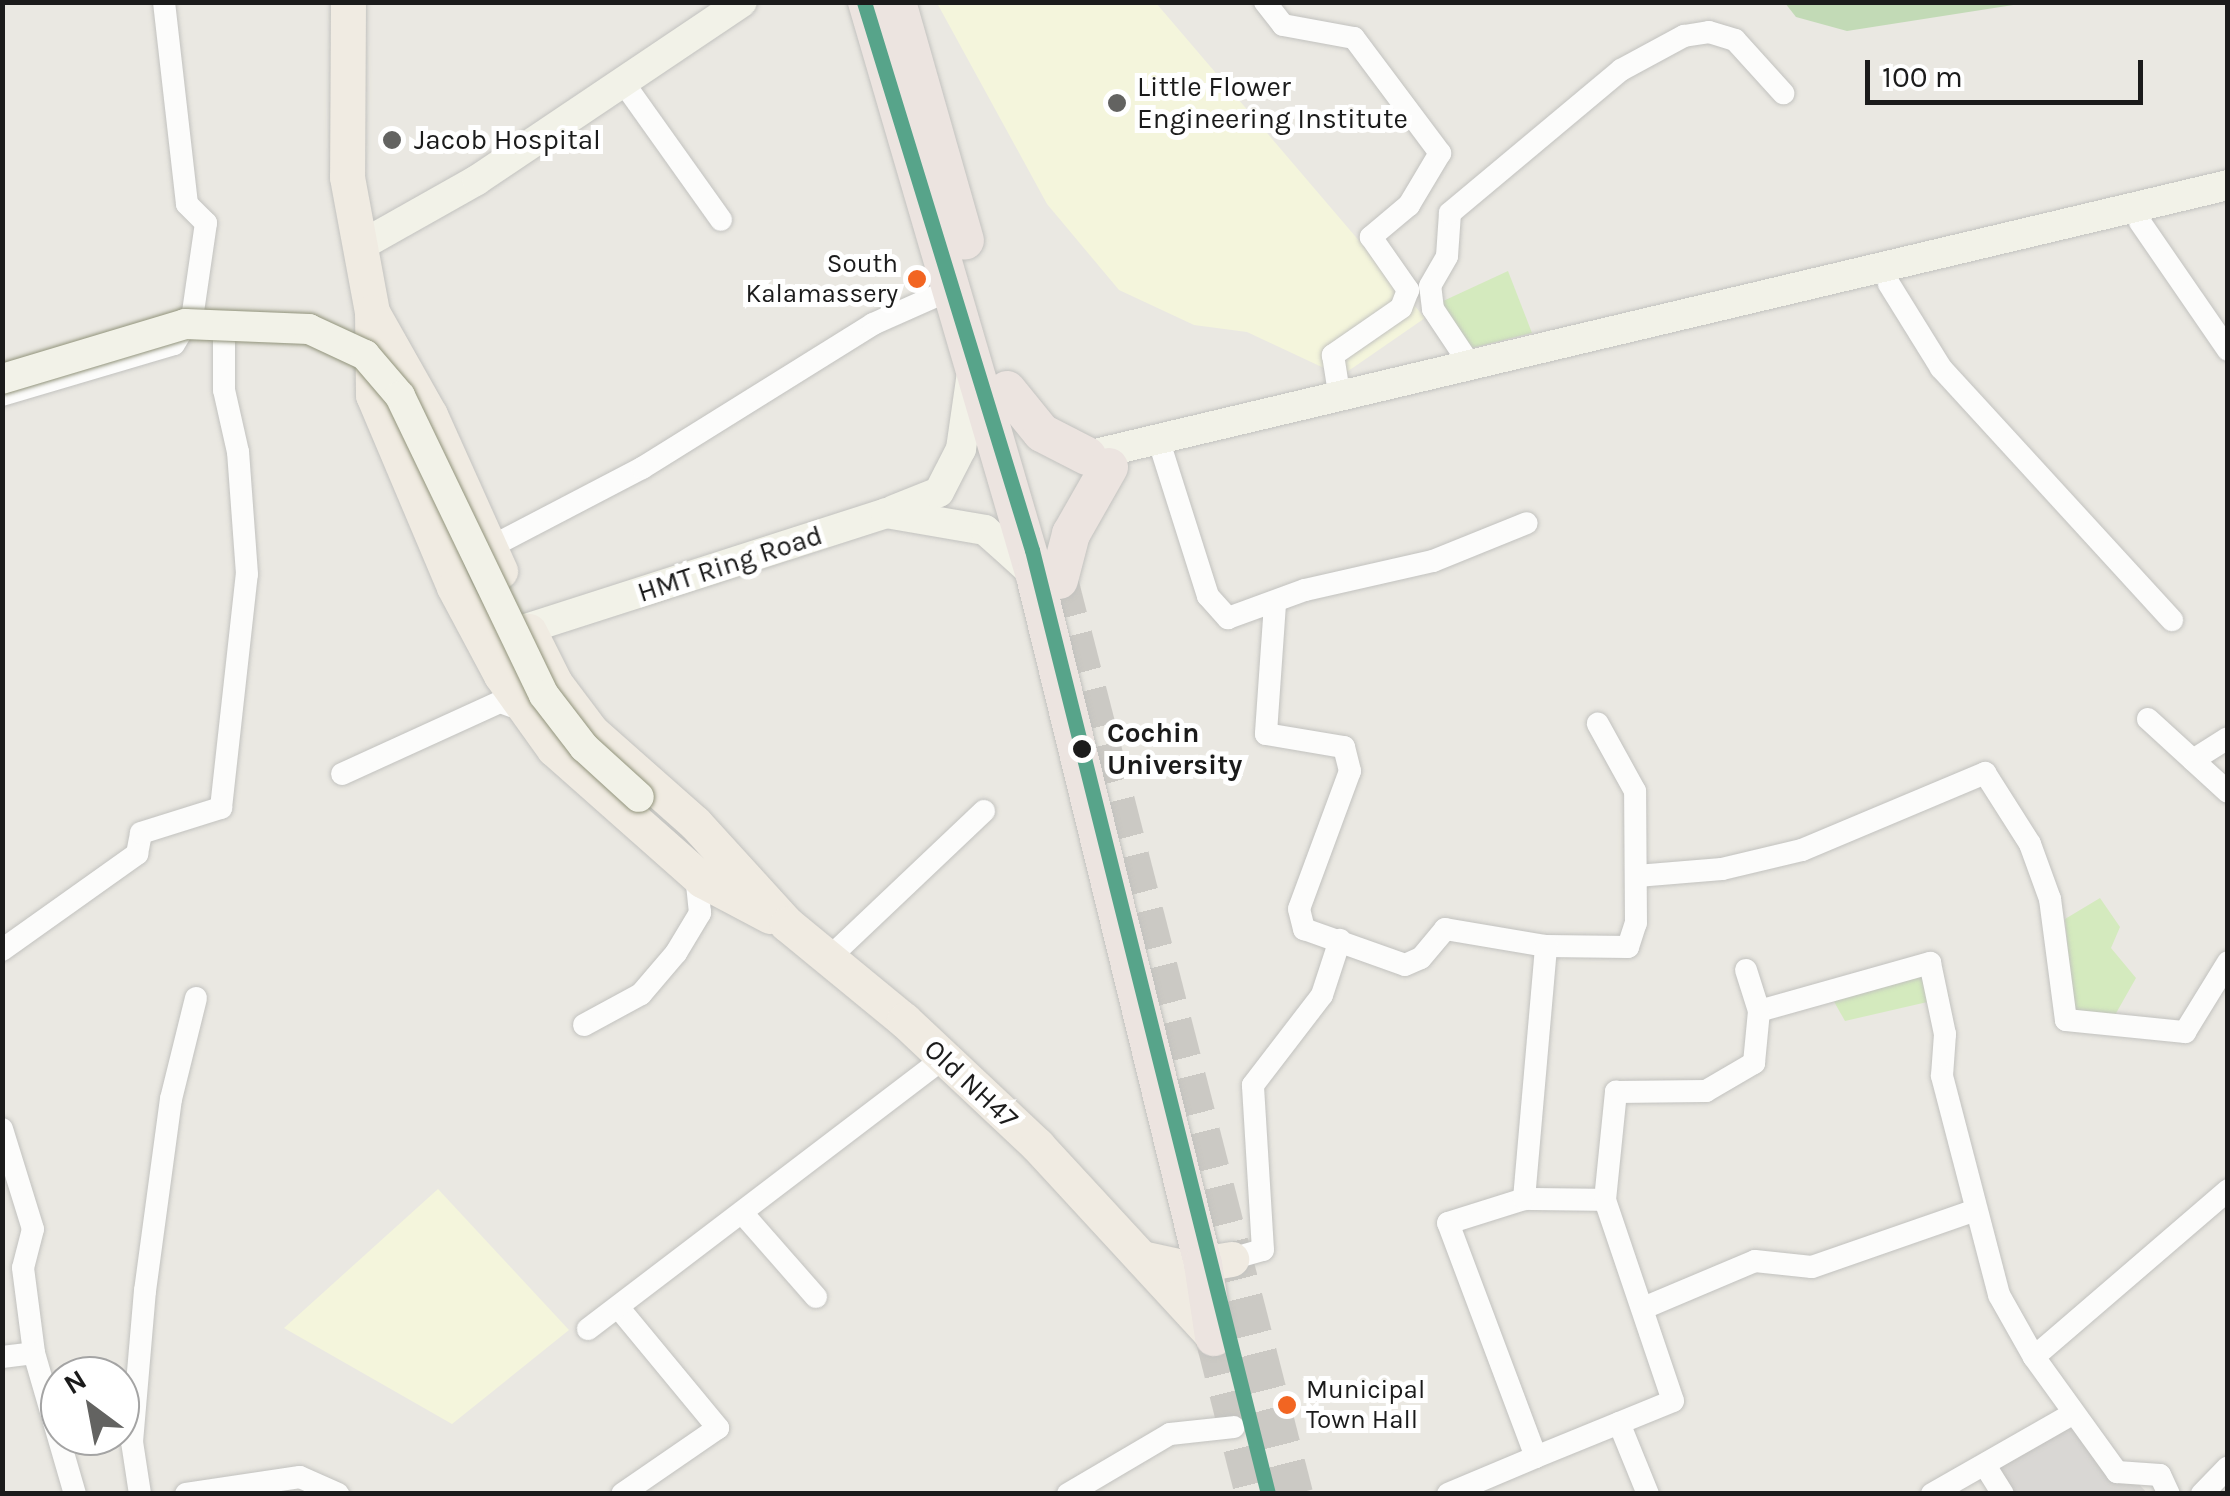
<!DOCTYPE html>
<style>
body{margin:0}
#map{position:relative;width:2230px;height:1496px;overflow:hidden;background:#eae8e2;font-family:Karla,sans-serif}
div>[style]{position:absolute}
.residential>*{inset:0;background:#d9d7d4}
.education>*{inset:0;background:#f4f5dc}
.grass>*{inset:0;background:#d4eabe}
.forest>*{inset:0;background:#c2dab6}
.trunk-tunnel>*{height:38px;margin-top:-19px;transform-origin:0;background:repeating-linear-gradient(90deg,#cbc9c4 0 38px,transparent 0 57px)}
.roads{filter:drop-shadow(0 0 2px #c2c2bf) drop-shadow(0 0 2px #c2c2bf)}
.minor>*{height:22px;margin:-11px;padding:0 11px;transform-origin:11px;border-radius:11px;background:#fcfcfb}
.secondary>*{height:30px;margin:-15px;padding:0 15px;transform-origin:15px;border-radius:15px;background:#f2f2e8}
.primary>*{height:35px;margin:-17.5px;padding:0 17.5px;transform-origin:17.5px;border-radius:17.5px;background:#f0ebe2}
.trunk>*{height:38px;margin:-19px;padding:0 19px;transform-origin:19px;border-radius:19px;background:#ece4e0}
.bridges{filter:drop-shadow(0 0 2px #91937b) drop-shadow(0 0 2px #91937b)}
.secondary-bridge>*{height:30px;margin:-15px;padding:0 15px;transform-origin:15px;border-radius:15px;background:#f2f2e8}
.metro-1>*{height:15px;margin:-7.5px;padding:0 7.5px;transform-origin:7.5px;border-radius:7.5px;background:#57a48a}
.dots>*{width:28px;height:28px;translate:-50% -50%;box-sizing:border-box;border:5px solid #fff;border-radius:50%}
span{translate:-50% -50%;white-space:nowrap;text-align:center;line-height:1.15;-webkit-text-stroke:10px #fff;paint-order:stroke}
.bus-label{font-size:26px;color:#1b1b1b}
.right{translate:-100% -50%;text-align:right}
.left{translate:0 -50%;text-align:left}
.poi-label{font-size:28px;color:#1b1b1b}
.street-label{font-size:28px;color:#1b1b1b}
.stop-label{font-size:28px;color:#1b1b1b;font-weight:700}
.frame{position:absolute;inset:0;border:5px solid #1b1b1b;pointer-events:none}
.north{position:absolute;left:40px;top:1356px;width:100px;height:100px;box-sizing:border-box;background:#fff;border:2px solid #a4a4a4;border-radius:50%;rotate:328deg;font-size:28px;font-weight:700;line-height:40px;text-align:center;color:#1b1b1b}
.north::after{content:'';display:block;margin:auto;width:35px;height:45px;background:#636361;clip-path:polygon(50% 0,100% 100%,50% 72%,0 100%)}
.scale{position:absolute;left:1865px;top:60px;width:278px;height:45px;box-sizing:border-box;border:5px solid #1b1b1b;border-top:0;padding-left:12px;font-size:30px;line-height:35px;white-space:nowrap;color:#1b1b1b;-webkit-text-stroke:8px #fff;paint-order:stroke}
</style>
<div id="map">
<div class="residential">
<i style="clip-path:polygon(2074px 1413px,2147px 1493px,2003px 1493px,1986px 1467px)"></i>
</div>
<div class="education">
<i style="clip-path:polygon(937px 3px,1156px 3px,1425px 318px,1341px 376px,1247px 332px,1194px 325px,1119px 290px,1047px 204px)"></i>
<i style="clip-path:polygon(438px 1189px,569px 1330px,452px 1424px,284px 1328px)"></i>
</div>
<div class="grass">
<i style="clip-path:polygon(1508px 271px,1532px 333px,1468px 349px,1441px 302px)"></i>
<i style="clip-path:polygon(2100px 898px,2120px 927px,2111px 948px,2136px 978px,2115px 1015px,2074px 1016px,2065px 919px)"></i>
<i style="clip-path:polygon(1938px 963px,1949px 997px,1845px 1021px,1828px 991px)"></i>
</div>
<div class="forest">
<i style="clip-path:polygon(1785px 3px,2026px 3px,1847px 31px,1796px 17px)"></i>
</div>
<div class="trunk-tunnel">
<i style="left:1059px;top:580px;width:944px;rotate:75.58deg"></i>
<i style="left:1214px;top:1337px;width:162px;rotate:75.7deg"></i>
</div>
<div class="roads">
<div class="minor">
<i style="left:1265px;top:2px;width:29px;rotate:52deg"></i>
<i style="left:1283px;top:25px;width:72px;rotate:10.4deg"></i>
<i style="left:1354px;top:38px;width:144px;rotate:53.2deg"></i>
<i style="left:1440px;top:153px;width:61px;rotate:120.8deg"></i>
<i style="left:1409px;top:205px;width:50px;rotate:139.9deg"></i>
<i style="left:1371px;top:237px;width:65px;rotate:55.1deg"></i>
<i style="left:1408px;top:290px;width:19px;rotate:111deg"></i>
<i style="left:1401px;top:308px;width:83px;rotate:145.3deg"></i>
<i style="left:1333px;top:355px;width:38px;rotate:81deg"></i>
<i style="left:623px;top:82px;width:169px;rotate:54.6deg"></i>
<i style="left:2140px;top:222px;width:155px;rotate:55.5deg"></i>
<i style="left:1889px;top:284px;width:99px;rotate:58.2deg"></i>
<i style="left:1941px;top:368px;width:342px;rotate:47.5deg"></i>
<i style="left:1469px;top:363px;width:65px;rotate:-123.7deg"></i>
<i style="left:1433px;top:309px;width:23px;rotate:-97deg"></i>
<i style="left:1430px;top:286px;width:34px;rotate:-60deg"></i>
<i style="left:1447px;top:256px;width:43px;rotate:-86deg"></i>
<i style="left:1450px;top:213px;width:223px;rotate:-39.9deg"></i>
<i style="left:1621px;top:70px;width:72px;rotate:-28.4deg"></i>
<i style="left:1684px;top:36px;width:25px;rotate:-9deg"></i>
<i style="left:1709px;top:32px;width:27px;rotate:17deg"></i>
<i style="left:1735px;top:40px;width:72px;rotate:47.8deg"></i>
<i style="left:2px;top:395px;width:179px;rotate:-16.5deg"></i>
<i style="left:174px;top:344px;width:37px;rotate:-59deg"></i>
<i style="left:193px;top:312px;width:90px;rotate:-81.7deg"></i>
<i style="left:206px;top:223px;width:27px;rotate:-135deg"></i>
<i style="left:187px;top:204px;width:203px;rotate:-96.5deg"></i>
<i style="left:1162px;top:451px;width:152px;rotate:72.4deg"></i>
<i style="left:1208px;top:596px;width:30px;rotate:48deg"></i>
<i style="left:1228px;top:618px;width:82px;rotate:-20deg"></i>
<i style="left:1305px;top:590px;width:131px;rotate:-12.8deg"></i>
<i style="left:1433px;top:561px;width:101px;rotate:-22deg"></i>
<i style="left:489px;top:548px;width:173px;rotate:-27.6deg"></i>
<i style="left:642px;top:468px;width:272px;rotate:-31.9deg"></i>
<i style="left:873px;top:324px;width:89px;rotate:-24deg"></i>
<i style="left:1275px;top:604px;width:130px;rotate:94deg"></i>
<i style="left:1266px;top:734px;width:79px;rotate:9.5deg"></i>
<i style="left:1344px;top:747px;width:25px;rotate:76deg"></i>
<i style="left:1350px;top:771px;width:147px;rotate:110.3deg"></i>
<i style="left:1299px;top:909px;width:21px;rotate:76deg"></i>
<i style="left:1304px;top:929px;width:107px;rotate:19.6deg"></i>
<i style="left:1405px;top:965px;width:17px;rotate:-24deg"></i>
<i style="left:1421px;top:958px;width:38px;rotate:-50deg"></i>
<i style="left:1445px;top:929px;width:102px;rotate:9.6deg"></i>
<i style="left:1546px;top:946px;width:82px;rotate:0.7deg"></i>
<i style="left:1628px;top:947px;width:25px;rotate:-72deg"></i>
<i style="left:1636px;top:923px;width:132px;rotate:-90.4deg"></i>
<i style="left:1635px;top:791px;width:77px;rotate:-118.9deg"></i>
<i style="left:2148px;top:719px;width:108px;rotate:42.4deg"></i>
<i style="left:2193px;top:760px;width:41px;rotate:-32.2deg"></i>
<i style="left:342px;top:774px;width:174px;rotate:-24.5deg"></i>
<i style="left:500px;top:702px;width:30px;rotate:20deg"></i>
<i style="left:1637px;top:876px;width:85px;rotate:-4.7deg"></i>
<i style="left:1722px;top:869px;width:82px;rotate:-13.4deg"></i>
<i style="left:1802px;top:850px;width:199px;rotate:-22.8deg"></i>
<i style="left:1985px;top:773px;width:84px;rotate:57.6deg"></i>
<i style="left:2030px;top:844px;width:59px;rotate:70deg"></i>
<i style="left:2050px;top:899px;width:122px;rotate:82.5deg"></i>
<i style="left:2066px;top:1020px;width:120px;rotate:5.8deg"></i>
<i style="left:2185px;top:1032px;width:82px;rotate:-58.4deg"></i>
<i style="left:2px;top:950px;width:166px;rotate:-35.4deg"></i>
<i style="left:137px;top:854px;width:21px;rotate:-79deg"></i>
<i style="left:141px;top:833px;width:84px;rotate:-17.4deg"></i>
<i style="left:221px;top:808px;width:235px;rotate:-83.7deg"></i>
<i style="left:247px;top:574px;width:122px;rotate:-94.2deg"></i>
<i style="left:238px;top:452px;width:64px;rotate:-102.7deg"></i>
<i style="left:224px;top:390px;width:53px;rotate:-90deg"></i>
<i style="left:828px;top:959px;width:215px;rotate:-43.5deg"></i>
<i style="left:1759px;top:1011px;width:178px;rotate:-15.7deg"></i>
<i style="left:1930px;top:963px;width:73px;rotate:78.1deg"></i>
<i style="left:1945px;top:1034px;width:42px;rotate:94.1deg"></i>
<i style="left:1942px;top:1076px;width:226px;rotate:75.4deg"></i>
<i style="left:1999px;top:1295px;width:71px;rotate:60.6deg"></i>
<i style="left:2034px;top:1357px;width:142px;rotate:54.2deg"></i>
<i style="left:2117px;top:1472px;width:43px;rotate:4deg"></i>
<i style="left:2160px;top:1475px;width:21px;rotate:65deg"></i>
<i style="left:584px;top:1025px;width:65px;rotate:-28.5deg"></i>
<i style="left:641px;top:994px;width:54px;rotate:-49.5deg"></i>
<i style="left:676px;top:953px;width:47px;rotate:-59deg"></i>
<i style="left:700px;top:913px;width:37px;rotate:-96deg"></i>
<i style="left:2px;top:1129px;width:105px;rotate:72.8deg"></i>
<i style="left:33px;top:1229px;width:40px;rotate:104.4deg"></i>
<i style="left:23px;top:1268px;width:86px;rotate:82.6deg"></i>
<i style="left:34px;top:1353px;width:147px;rotate:73.8deg"></i>
<i style="left:1524px;top:1199px;width:81px;rotate:0.7deg"></i>
<i style="left:1605px;top:1200px;width:212px;rotate:71.3deg"></i>
<i style="left:1673px;top:1401px;width:148px;rotate:157.8deg"></i>
<i style="left:1605px;top:1200px;width:109px;rotate:-84.2deg"></i>
<i style="left:1616px;top:1092px;width:90px;rotate:-0.6deg"></i>
<i style="left:1706px;top:1091px;width:56px;rotate:-30.3deg"></i>
<i style="left:1754px;top:1063px;width:52px;rotate:-84.5deg"></i>
<i style="left:1759px;top:1011px;width:43px;rotate:-107.6deg"></i>
<i style="left:744px;top:1215px;width:109px;rotate:48.7deg"></i>
<i style="left:1231px;top:1259px;width:33px;rotate:-16deg"></i>
<i style="left:1263px;top:1250px;width:165px;rotate:-93.5deg"></i>
<i style="left:1253px;top:1085px;width:113px;rotate:-52.5deg"></i>
<i style="left:1322px;top:995px;width:58px;rotate:-71.9deg"></i>
<i style="left:618px;top:1307px;width:157px;rotate:50.4deg"></i>
<i style="left:718px;top:1428px;width:116px;rotate:145.5deg"></i>
<i style="left:1646px;top:1307px;width:118px;rotate:-22.9deg"></i>
<i style="left:1755px;top:1261px;width:57px;rotate:6deg"></i>
<i style="left:1812px;top:1267px;width:170px;rotate:-19.2deg"></i>
<i style="left:588px;top:1329px;width:447px;rotate:-37.3deg"></i>
<i style="left:2px;top:1357px;width:32px;rotate:-7deg"></i>
<i style="left:2034px;top:1357px;width:256px;rotate:-40.7deg"></i>
<i style="left:1619px;top:1423px;width:77px;rotate:67.8deg"></i>
<i style="left:1986px;top:1467px;width:32px;rotate:58deg"></i>
<i style="left:140px;top:1494px;width:53px;rotate:-98.7deg"></i>
<i style="left:132px;top:1442px;width:152px;rotate:-85.1deg"></i>
<i style="left:145px;top:1291px;width:194px;rotate:-82.3deg"></i>
<i style="left:171px;top:1099px;width:104px;rotate:-76.1deg"></i>
<i style="left:186px;top:1494px;width:115px;rotate:-8.5deg"></i>
<i style="left:300px;top:1477px;width:42px;rotate:24.1deg"></i>
<i style="left:1068px;top:1494px;width:118px;rotate:-30.5deg"></i>
<i style="left:1170px;top:1434px;width:64px;rotate:-6.2deg"></i>
<i style="left:1448px;top:1494px;width:95px;rotate:-22.8deg"></i>
<i style="left:1536px;top:1457px;width:250px;rotate:-110.6deg"></i>
<i style="left:1448px;top:1223px;width:80px;rotate:-17.5deg"></i>
<i style="left:1524px;top:1199px;width:254px;rotate:-85deg"></i>
<i style="left:1932px;top:1494px;width:163px;rotate:-29.7deg"></i>
<i style="left:2202px;top:1494px;width:37px;rotate:-46deg"></i>
</div>
<div class="secondary">
<i style="left:360px;top:246px;width:134px;rotate:-29.4deg"></i>
<i style="left:477px;top:180px;width:319px;rotate:-33.9deg"></i>
<i style="left:1087px;top:456px;width:1173px;rotate:-13.36deg"></i>
<i style="left:894px;top:510px;width:48px;rotate:-21.8deg"></i>
<i style="left:939px;top:492px;width:48px;rotate:-62.9deg"></i>
<i style="left:961px;top:449px;width:77px;rotate:-81.8deg"></i>
<i style="left:507px;top:635px;width:398px;rotate:-17.8deg"></i>
<i style="left:886px;top:513px;width:100px;rotate:9.7deg"></i>
<i style="left:985px;top:530px;width:64px;rotate:41.9deg"></i>
</div>
<div class="primary">
<i style="left:348px;top:2px;width:175px;rotate:90.3deg"></i>
<i style="left:347px;top:177px;width:137px;rotate:79.5deg"></i>
<i style="left:372px;top:312px;width:83px;rotate:89.3deg"></i>
<i style="left:373px;top:395px;width:208px;rotate:67.1deg"></i>
<i style="left:454px;top:587px;width:100px;rotate:61.9deg"></i>
<i style="left:501px;top:675px;width:91px;rotate:54.4deg"></i>
<i style="left:554px;top:749px;width:198px;rotate:41.5deg"></i>
<i style="left:702px;top:880px;width:77px;rotate:27.9deg"></i>
<i style="left:372px;top:312px;width:118px;rotate:60.6deg"></i>
<i style="left:430px;top:415px;width:171px;rotate:65.8deg"></i>
<i style="left:529px;top:631px;width:58px;rotate:63.4deg"></i>
<i style="left:555px;top:683px;width:60px;rotate:53.1deg"></i>
<i style="left:591px;top:731px;width:139px;rotate:41.5deg"></i>
<i style="left:695px;top:823px;width:137px;rotate:47.7deg"></i>
<i style="left:787px;top:924px;width:151px;rotate:39.4deg"></i>
<i style="left:904px;top:1020px;width:183px;rotate:43.2deg"></i>
<i style="left:1037px;top:1145px;width:261px;rotate:47.3deg"></i>
<i style="left:1142px;top:1258px;width:42px;rotate:12.4deg"></i>
<i style="left:1183px;top:1267px;width:49px;rotate:-9.5deg"></i>
</div>
<div class="trunk">
<i style="left:867px;top:2px;width:598px;rotate:73.69deg"></i>
<i style="left:1035px;top:576px;width:708px;rotate:76.28deg"></i>
<i style="left:1203px;top:1264px;width:74px;rotate:81.4deg"></i>
<i style="left:897px;top:2px;width:248px;rotate:74.1deg"></i>
<i style="left:1007px;top:390px;width:55px;rotate:50.9deg"></i>
<i style="left:1042px;top:433px;width:51px;rotate:27.1deg"></i>
<i style="left:1059px;top:580px;width:48px;rotate:-75.4deg"></i>
<i style="left:1071px;top:534px;width:77px;rotate:-60.4deg"></i>
</div>
</div>
<div class="bridges">
<div class="secondary-bridge">
<i style="left:2px;top:379px;width:191px;rotate:-16.7deg"></i>
<i style="left:185px;top:324px;width:124px;rotate:2.3deg"></i>
<i style="left:309px;top:329px;width:62px;rotate:24.9deg"></i>
<i style="left:365px;top:355px;width:54px;rotate:49.5deg"></i>
<i style="left:400px;top:396px;width:332px;rotate:64.3deg"></i>
<i style="left:544px;top:695px;width:66px;rotate:52.4deg"></i>
<i style="left:584px;top:747px;width:74px;rotate:42.3deg"></i>
</div>
</div>
<div class="metro-1">
<i style="left:864px;top:2px;width:573px;rotate:72.96deg"></i>
<i style="left:1032px;top:550px;width:973px;rotate:75.96deg"></i>
</div>
<div class="dots">
<i style="left:1117px;top:103px;background:#636361"></i>
<i style="left:392px;top:140px;background:#636361"></i>
<i style="left:917px;top:279px;background:#f26522"></i>
<i style="left:1082px;top:749px;background:#1b1b1b"></i>
<i style="left:1287px;top:1405px;background:#f26522"></i>
</div>
<div class="bus-label">
<span class="right" style="left:898px;top:279px">South<br>Kalamassery</span>
<span class="left" style="left:1306px;top:1405px">Municipal<br>Town Hall</span>
</div>
<div class="poi-label">
<span class="left" style="left:1137px;top:103px">Little Flower<br>Engineering Institute</span>
<span class="left" style="left:414px;top:140px">Jacob Hospital</span>
</div>
<div class="street-label">
<span style="left:730px;top:564px;rotate:-18deg">HMT Ring Road</span>
<span style="left:971px;top:1084px;rotate:43deg">Old NH47</span>
</div>
<div class="stop-label">
<span class="left" style="left:1107px;top:749px">Cochin<br>University</span>
</div>
<div class="frame"></div>
<div class="north">N</div>
<div class="scale">100 m</div>
</div>
